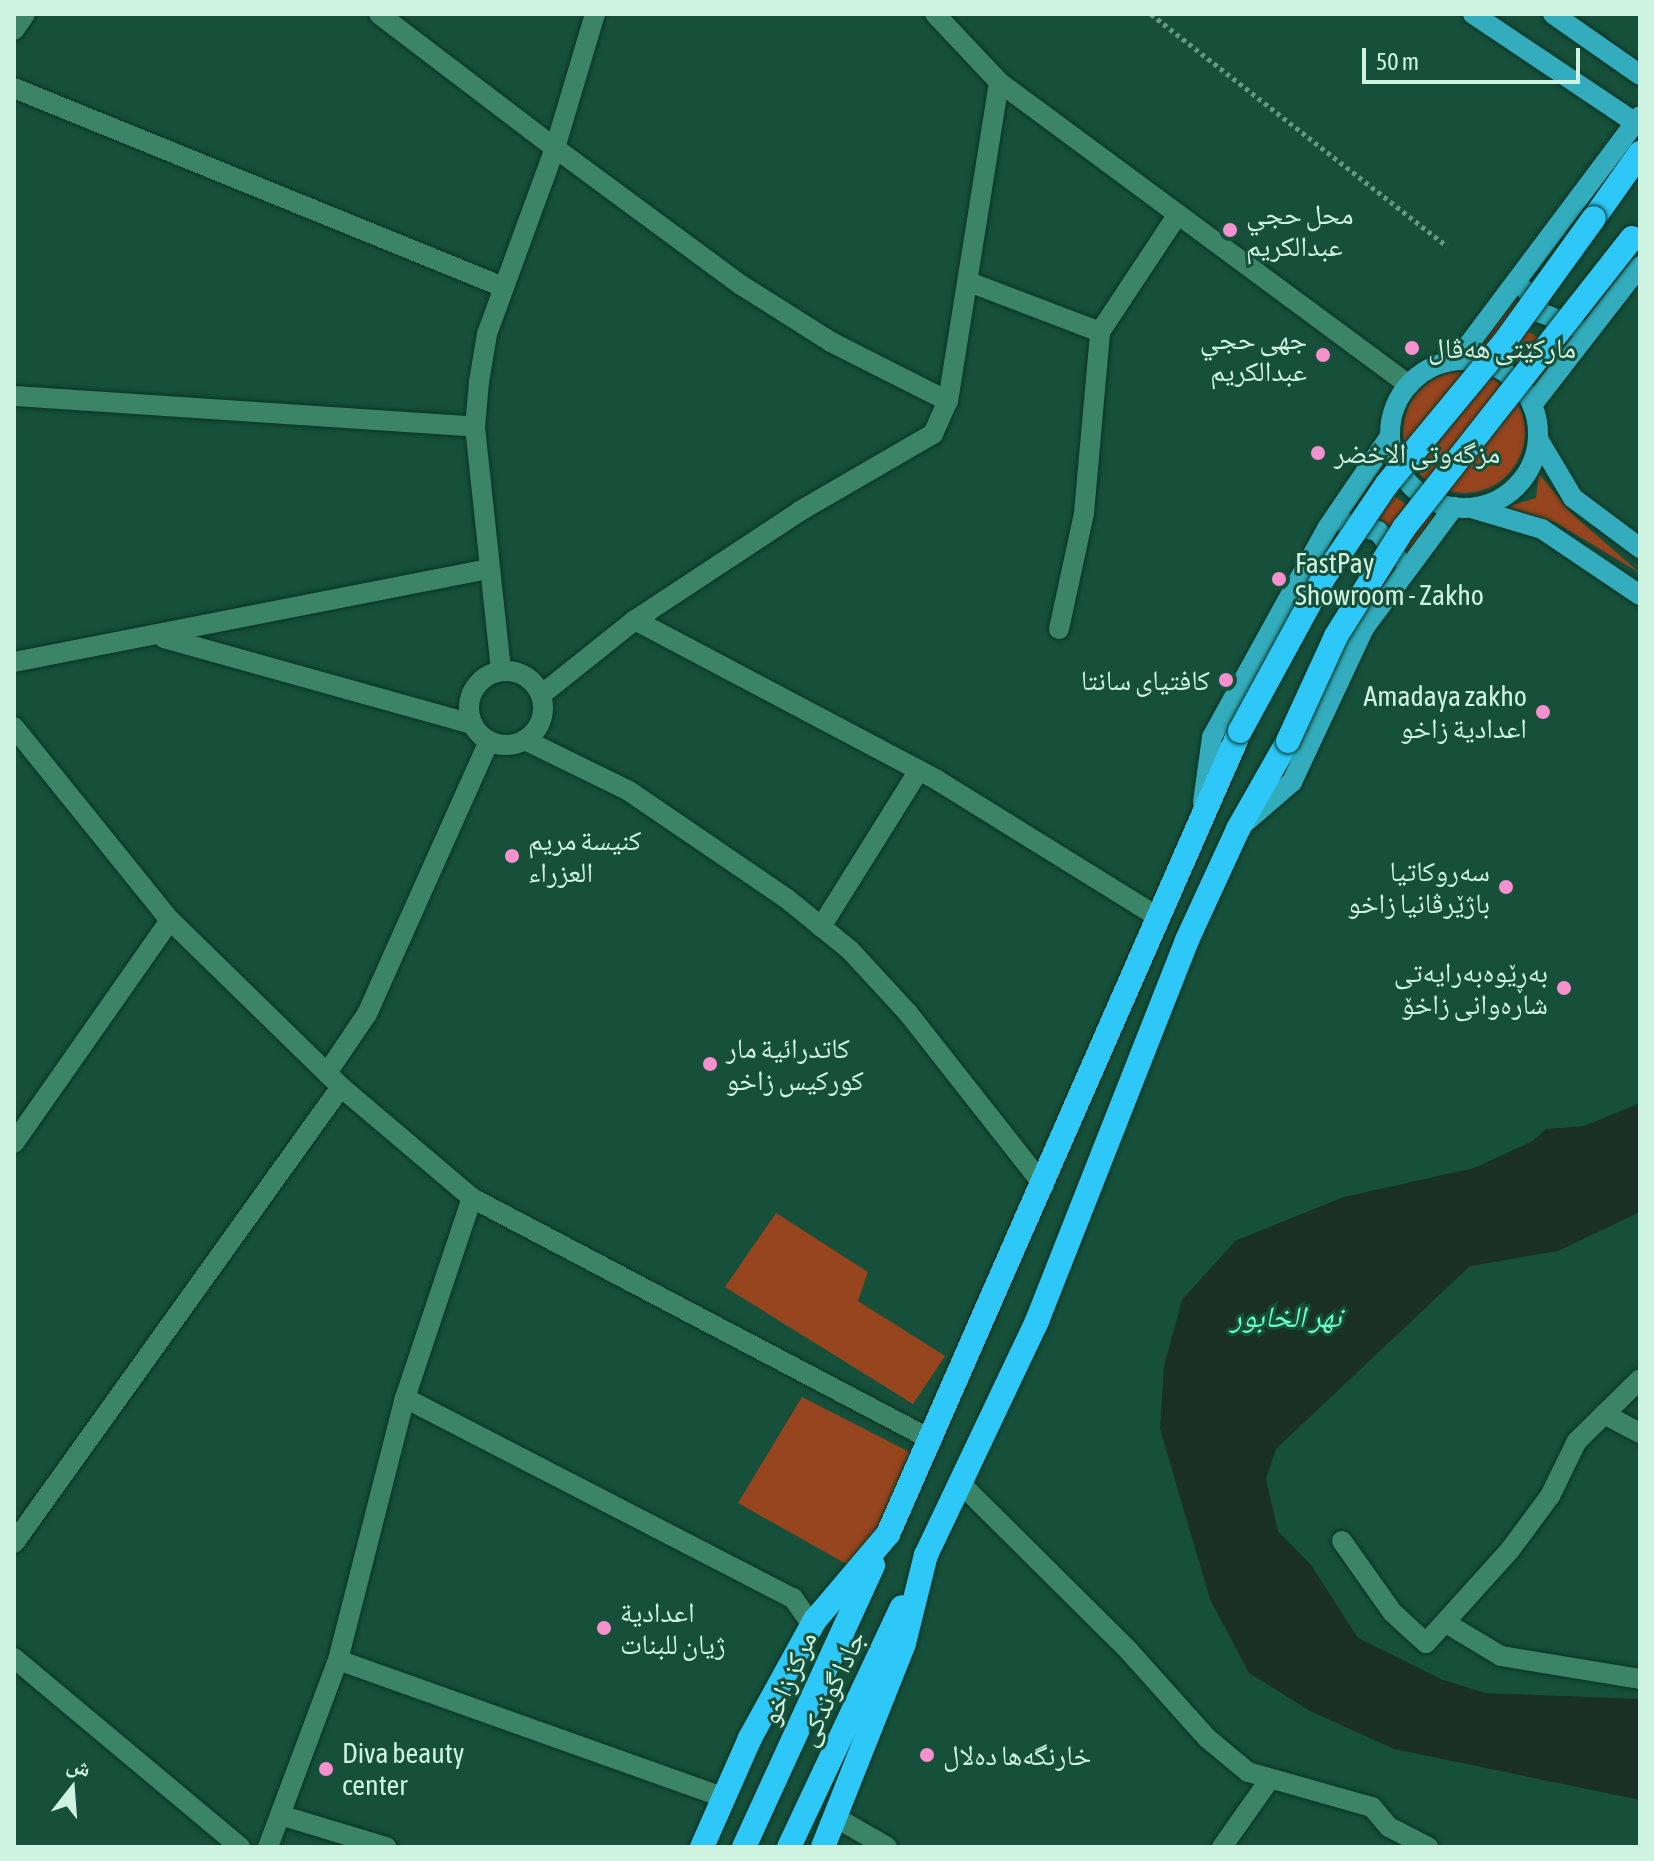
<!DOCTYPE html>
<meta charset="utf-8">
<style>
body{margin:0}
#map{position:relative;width:1654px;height:1861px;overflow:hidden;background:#16503a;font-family:"Asap Condensed","Noto Naskh Arabic",sans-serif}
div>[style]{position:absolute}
.green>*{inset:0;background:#96451e}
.round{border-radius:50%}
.water>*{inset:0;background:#1a2f25}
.path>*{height:5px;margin-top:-2.5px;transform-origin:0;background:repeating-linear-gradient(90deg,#689884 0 4px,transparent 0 8px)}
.roads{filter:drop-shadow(0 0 2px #0a3323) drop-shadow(0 0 2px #0a3323)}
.minor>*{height:20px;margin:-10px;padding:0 10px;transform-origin:10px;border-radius:10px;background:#3b8466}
.minor>.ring{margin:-10px;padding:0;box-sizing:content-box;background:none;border:20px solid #3b8466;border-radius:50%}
.major>*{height:20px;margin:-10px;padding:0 10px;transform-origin:10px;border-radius:10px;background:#33adbd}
.major>.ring{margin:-10px;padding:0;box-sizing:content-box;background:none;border:20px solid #33adbd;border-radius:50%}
.highway>*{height:24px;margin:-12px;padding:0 12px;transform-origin:12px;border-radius:12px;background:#2dc8f7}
.bridges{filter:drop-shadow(0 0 2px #0a3323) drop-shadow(0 0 2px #0a3323)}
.highway-bridge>*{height:24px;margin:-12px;padding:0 12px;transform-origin:12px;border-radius:12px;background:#2dc8f7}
.dots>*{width:22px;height:22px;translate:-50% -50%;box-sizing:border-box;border:4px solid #16503a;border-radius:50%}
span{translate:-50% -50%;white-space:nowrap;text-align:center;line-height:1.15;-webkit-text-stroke:6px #16503a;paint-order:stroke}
.poi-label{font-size:28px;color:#cff3e1}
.left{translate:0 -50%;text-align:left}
.right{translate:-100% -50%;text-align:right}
.street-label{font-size:28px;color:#cff3e1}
.water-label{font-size:30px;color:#6bfdc3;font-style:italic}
.frame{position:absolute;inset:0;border:16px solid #cff3e1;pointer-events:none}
.north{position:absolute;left:32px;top:1749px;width:80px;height:80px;-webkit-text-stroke:6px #16503a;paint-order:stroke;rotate:17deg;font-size:22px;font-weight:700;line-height:32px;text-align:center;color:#cff3e1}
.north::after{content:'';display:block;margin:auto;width:28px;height:36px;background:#cff3e1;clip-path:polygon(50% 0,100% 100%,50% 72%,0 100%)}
.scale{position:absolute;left:1362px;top:48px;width:218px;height:36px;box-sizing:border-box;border:4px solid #cff3e1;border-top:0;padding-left:10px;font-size:24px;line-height:28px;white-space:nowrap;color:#cff3e1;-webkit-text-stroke:6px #16503a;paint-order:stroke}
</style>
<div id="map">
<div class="green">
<i style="clip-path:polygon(1516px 299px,1523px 328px,1543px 341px,1571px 339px,1535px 393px,1526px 368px,1505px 354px,1476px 351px)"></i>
<i class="round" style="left:1403px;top:371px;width:122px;height:122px"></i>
<i style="clip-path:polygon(1384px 462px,1394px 496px,1413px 509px,1435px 513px,1406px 555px,1396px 533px,1376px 516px,1347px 513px)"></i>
<i style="clip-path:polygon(1539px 474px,1571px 513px,1640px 573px,1555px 522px,1507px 507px,1536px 498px)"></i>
<i style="clip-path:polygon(776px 1213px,868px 1272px,858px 1301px,945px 1356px,913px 1404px,725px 1287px)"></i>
<i style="clip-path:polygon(802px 1397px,917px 1456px,880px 1531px,850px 1566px,738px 1503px)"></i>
</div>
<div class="water">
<i style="clip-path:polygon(1640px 1103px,1640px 1212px,1558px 1251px,1470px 1266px,1276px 1449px,1266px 1479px,1278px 1531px,1311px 1565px,1358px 1638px,1443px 1680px,1486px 1693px,1640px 1699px,1640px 1800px,1394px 1749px,1310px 1711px,1249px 1673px,1210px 1599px,1160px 1429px,1164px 1366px,1182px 1300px,1235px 1241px,1344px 1197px,1474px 1168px,1533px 1141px,1546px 1129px,1584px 1126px)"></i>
</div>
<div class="path">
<i style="left:1151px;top:14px;width:376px;rotate:38.1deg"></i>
</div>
<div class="roads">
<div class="minor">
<i style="left:379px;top:14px;width:221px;rotate:37.3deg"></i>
<i style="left:555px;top:148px;width:198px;rotate:110.1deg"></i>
<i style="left:487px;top:334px;width:49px;rotate:99.5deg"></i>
<i style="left:479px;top:382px;width:45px;rotate:95.1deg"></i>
<i style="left:475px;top:427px;width:245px;rotate:83.9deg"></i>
<i style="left:595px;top:14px;width:140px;rotate:106.6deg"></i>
<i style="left:555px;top:148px;width:231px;rotate:36.4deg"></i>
<i style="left:741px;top:285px;width:107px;rotate:32.3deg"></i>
<i style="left:831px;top:342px;width:131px;rotate:26.8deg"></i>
<i style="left:935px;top:14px;width:93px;rotate:46.7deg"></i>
<i style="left:999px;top:82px;width:510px;rotate:36.47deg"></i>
<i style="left:14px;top:30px;width:19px;rotate:-55deg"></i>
<i style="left:14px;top:88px;width:528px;rotate:22.14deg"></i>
<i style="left:969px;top:282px;width:140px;rotate:20.9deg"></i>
<i style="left:14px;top:396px;width:462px;rotate:3.8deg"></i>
<i style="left:635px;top:620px;width:342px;rotate:27.9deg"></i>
<i style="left:937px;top:780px;width:258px;rotate:31.8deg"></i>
<i style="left:1059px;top:629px;width:119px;rotate:-77.8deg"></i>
<i style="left:1084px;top:513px;width:182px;rotate:-84.9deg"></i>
<i style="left:1100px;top:332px;width:141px;rotate:-56.5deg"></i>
<i style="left:164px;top:638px;width:321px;rotate:15.6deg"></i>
<i style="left:14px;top:662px;width:482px;rotate:-11.1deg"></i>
<i class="ring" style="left:469px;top:671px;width:54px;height:54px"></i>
<i style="left:541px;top:695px;width:120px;rotate:-38.6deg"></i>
<i style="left:635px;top:620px;width:198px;rotate:-33.4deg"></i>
<i style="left:800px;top:511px;width:154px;rotate:-30.1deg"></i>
<i style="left:933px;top:434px;width:36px;rotate:-66deg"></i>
<i style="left:948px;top:401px;width:323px;rotate:-80.9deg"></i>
<i style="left:14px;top:727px;width:248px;rotate:51.1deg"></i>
<i style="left:170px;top:920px;width:239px;rotate:44.3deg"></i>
<i style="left:341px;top:1087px;width:172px;rotate:40.3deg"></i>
<i style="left:472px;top:1198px;width:520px;rotate:27.75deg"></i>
<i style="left:525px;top:740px;width:116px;rotate:26.1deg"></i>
<i style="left:629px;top:791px;width:190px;rotate:34.3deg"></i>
<i style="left:786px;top:898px;width:82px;rotate:39.1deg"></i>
<i style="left:850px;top:950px;width:86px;rotate:47.4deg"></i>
<i style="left:908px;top:1013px;width:220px;rotate:51.8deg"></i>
<i style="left:821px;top:927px;width:185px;rotate:-58deg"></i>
<i style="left:327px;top:1073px;width:71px;rotate:-55.9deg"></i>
<i style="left:367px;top:1014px;width:299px;rotate:-65.9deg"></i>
<i style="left:14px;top:1143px;width:272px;rotate:-55deg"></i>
<i style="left:405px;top:1398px;width:437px;rotate:27.3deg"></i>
<i style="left:793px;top:1598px;width:33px;rotate:55deg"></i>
<i style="left:1604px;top:1414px;width:41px;rotate:27.8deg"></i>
<i style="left:962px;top:1485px;width:235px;rotate:44.8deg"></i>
<i style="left:1129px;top:1651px;width:117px;rotate:48.1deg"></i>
<i style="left:1207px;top:1738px;width:53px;rotate:39.7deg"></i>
<i style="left:1248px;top:1772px;width:129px;rotate:15.8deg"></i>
<i style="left:1372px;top:1807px;width:26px;rotate:50deg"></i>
<i style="left:1389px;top:1827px;width:44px;rotate:27.1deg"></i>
<i style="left:1342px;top:1541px;width:87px;rotate:54.8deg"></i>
<i style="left:1392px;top:1612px;width:46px;rotate:42.4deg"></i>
<i style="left:1426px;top:1643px;width:125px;rotate:-47.9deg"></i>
<i style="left:1510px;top:1550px;width:67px;rotate:-53.5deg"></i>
<i style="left:1550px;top:1496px;width:61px;rotate:-63.9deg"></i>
<i style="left:1577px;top:1441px;width:88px;rotate:-44.5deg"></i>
<i style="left:14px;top:1543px;width:561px;rotate:-54.36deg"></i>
<i style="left:1446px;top:1623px;width:64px;rotate:31deg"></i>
<i style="left:1501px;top:1656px;width:141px;rotate:9.4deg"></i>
<i style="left:14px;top:1658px;width:295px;rotate:39.9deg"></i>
<i style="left:338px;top:1660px;width:409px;rotate:19.6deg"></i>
<i style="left:280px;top:1815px;width:111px;rotate:16.8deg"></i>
<i style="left:835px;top:1817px;width:60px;rotate:30deg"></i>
<i style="left:268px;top:1847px;width:200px;rotate:-69.5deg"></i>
<i style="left:338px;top:1660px;width:270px;rotate:-75.7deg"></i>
<i style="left:405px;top:1398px;width:211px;rotate:-71.5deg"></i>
<i style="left:1222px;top:1847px;width:83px;rotate:-54.8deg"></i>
</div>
<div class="major">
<i style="left:1473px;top:14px;width:201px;rotate:33.8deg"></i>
<i style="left:1553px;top:14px;width:106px;rotate:35deg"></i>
<i style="left:1527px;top:291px;width:26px;rotate:58deg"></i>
<i style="left:1541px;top:313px;width:36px;rotate:21deg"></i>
<i style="left:1457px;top:360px;width:305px;rotate:-53.1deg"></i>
<i class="ring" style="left:1390px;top:360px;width:128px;height:128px"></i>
<i style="left:1532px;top:405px;width:176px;rotate:-52.2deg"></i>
<i style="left:1538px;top:439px;width:69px;rotate:59.3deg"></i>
<i style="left:1573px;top:498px;width:84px;rotate:36.7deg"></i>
<i style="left:1471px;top:508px;width:74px;rotate:16.5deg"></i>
<i style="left:1542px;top:529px;width:118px;rotate:34deg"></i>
<i style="left:1345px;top:523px;width:34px;rotate:14deg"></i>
<i style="left:1378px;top:531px;width:32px;rotate:54deg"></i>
<i style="left:1203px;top:802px;width:66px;rotate:-82.1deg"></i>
<i style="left:1212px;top:737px;width:240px;rotate:-61.1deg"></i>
<i style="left:1328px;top:527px;width:110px;rotate:-55.7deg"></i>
<i style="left:1247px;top:821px;width:60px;rotate:-40.9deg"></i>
<i style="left:1292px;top:782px;width:170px;rotate:-64.9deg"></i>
<i style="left:1364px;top:628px;width:151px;rotate:-53.4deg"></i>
</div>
<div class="highway">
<i style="left:1594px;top:218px;width:80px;rotate:-54.7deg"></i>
<i style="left:702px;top:1847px;width:119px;rotate:-66.2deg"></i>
<i style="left:750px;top:1738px;width:135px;rotate:-61.2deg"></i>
<i style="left:815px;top:1620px;width:113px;rotate:-49.7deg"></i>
<i style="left:888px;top:1534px;width:877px;rotate:-66.33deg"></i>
<i style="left:744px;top:1847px;width:310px;rotate:-65.4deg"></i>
<i style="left:789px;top:1847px;width:265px;rotate:-64.8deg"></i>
<i style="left:823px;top:1847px;width:219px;rotate:-68.3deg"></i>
<i style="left:904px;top:1643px;width:91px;rotate:-76deg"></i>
<i style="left:926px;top:1555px;width:259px;rotate:-64.6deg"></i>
<i style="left:1037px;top:1321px;width:409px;rotate:-68.5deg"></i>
<i style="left:1187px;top:940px;width:122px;rotate:-65.3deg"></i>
<i style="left:1238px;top:829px;width:101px;rotate:-60.4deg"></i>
</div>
</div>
<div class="bridges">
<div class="highway-bridge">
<i style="left:1240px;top:731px;width:175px;rotate:-61.4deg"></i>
<i style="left:1324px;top:577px;width:112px;rotate:-55.9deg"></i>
<i style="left:1387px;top:484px;width:182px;rotate:-50.4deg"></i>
<i style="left:1503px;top:344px;width:155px;rotate:-54.2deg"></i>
<i style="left:1288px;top:741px;width:115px;rotate:-65.4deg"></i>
<i style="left:1336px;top:636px;width:128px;rotate:-57.8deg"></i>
<i style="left:1404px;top:528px;width:369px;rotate:-51.8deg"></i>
</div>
</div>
<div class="dots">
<i style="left:1230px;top:230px;background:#f790ce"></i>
<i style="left:1412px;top:348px;background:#f790ce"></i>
<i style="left:1323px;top:355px;background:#f790ce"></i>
<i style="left:1318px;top:453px;background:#f790ce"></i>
<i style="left:1279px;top:579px;background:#f790ce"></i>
<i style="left:1226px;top:680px;background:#f790ce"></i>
<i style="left:1543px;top:712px;background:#f790ce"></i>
<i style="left:512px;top:856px;background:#f790ce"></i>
<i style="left:1506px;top:887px;background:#f790ce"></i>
<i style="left:1564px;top:988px;background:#f790ce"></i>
<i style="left:710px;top:1064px;background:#f790ce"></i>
<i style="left:604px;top:1628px;background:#f790ce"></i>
<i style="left:927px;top:1755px;background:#f790ce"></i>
<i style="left:326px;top:1769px;background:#f790ce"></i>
</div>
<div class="poi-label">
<span class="left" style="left:1246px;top:230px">محل حجي<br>عبدالكريم</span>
<span class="right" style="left:1307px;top:355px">جهى حجي<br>عبدالكريم</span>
<span class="left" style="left:1428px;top:348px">مارکێتی هەڤال</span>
<span class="left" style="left:1334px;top:453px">مزگەوتی الاخضر</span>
<span class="left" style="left:1295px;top:579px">FastPay<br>Showroom - Zakho</span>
<span class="right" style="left:1210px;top:680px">کافتیای سانتا</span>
<span class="right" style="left:1527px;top:712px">Amadaya zakho<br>اعدادية زاخو</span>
<span class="left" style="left:528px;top:856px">كنيسة مريم<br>العزراء</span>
<span class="right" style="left:1490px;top:887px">سه‌روكاتيا<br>باژێرڤانيا زاخو</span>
<span class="right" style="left:1548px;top:988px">بەڕێوەبەرایەتی<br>شارەوانی زاخۆ</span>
<span class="left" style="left:726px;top:1064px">كاتدرائية مار<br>كوركيس زاخو</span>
<span class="left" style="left:620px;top:1628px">اعدادية<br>ژیان للبنات</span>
<span class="left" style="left:342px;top:1769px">Diva beauty<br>center</span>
<span class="left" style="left:943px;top:1755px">خارنگەها دەلال</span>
</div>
<div class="street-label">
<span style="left:788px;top:1678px;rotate:-66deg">مركز زاخو</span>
<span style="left:831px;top:1688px;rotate:-65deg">جادا گوندکی</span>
</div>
<div class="water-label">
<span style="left:1286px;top:1316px">نهر الخابور</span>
</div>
<div class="frame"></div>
<div class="north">ش</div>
<div class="scale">50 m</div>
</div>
